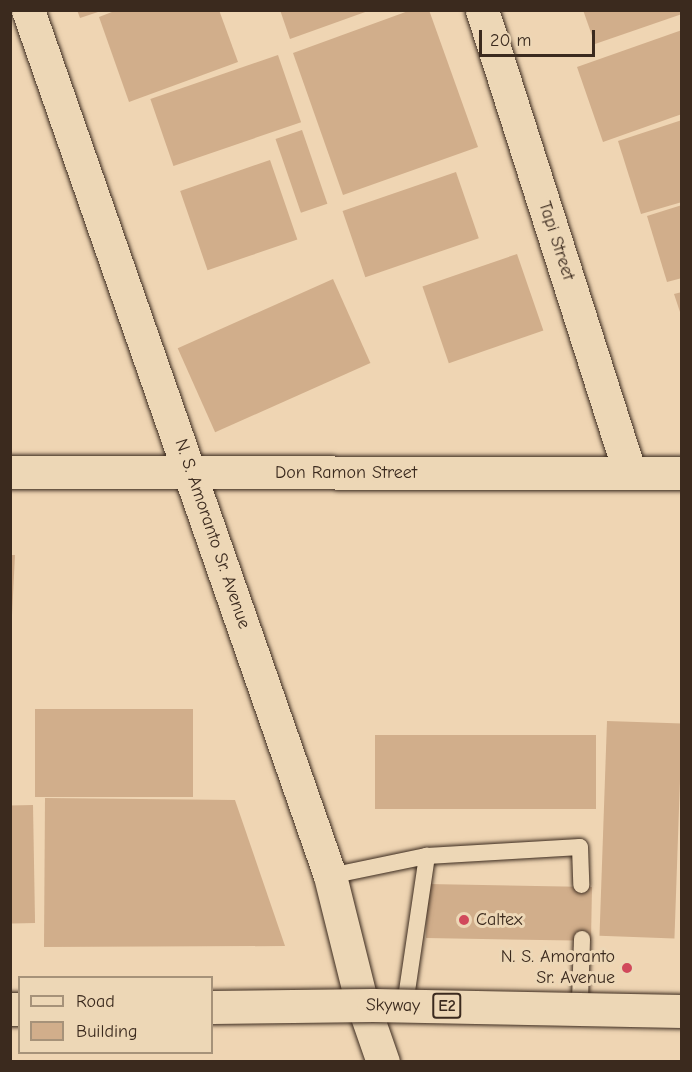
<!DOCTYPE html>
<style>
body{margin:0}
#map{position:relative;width:692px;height:1072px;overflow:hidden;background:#efd5b3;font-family:"Comic Neue",sans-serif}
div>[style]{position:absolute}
.building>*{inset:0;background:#d1ae8b;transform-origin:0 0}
.roads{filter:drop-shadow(0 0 2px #3b2a1e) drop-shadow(0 0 2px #3b2a1e)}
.lane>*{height:16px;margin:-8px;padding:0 8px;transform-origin:8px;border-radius:8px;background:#edd7b6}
.street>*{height:33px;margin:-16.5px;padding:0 16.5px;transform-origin:16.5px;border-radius:16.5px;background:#edd7b6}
.secondary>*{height:33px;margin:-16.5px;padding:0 16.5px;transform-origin:16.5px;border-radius:16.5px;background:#edd7b6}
.highway>*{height:33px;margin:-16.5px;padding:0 16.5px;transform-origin:16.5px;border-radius:16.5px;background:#edd7b6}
.bridges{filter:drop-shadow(0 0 2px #3b2a1e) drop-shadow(0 0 2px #3b2a1e)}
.highway-bridge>*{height:33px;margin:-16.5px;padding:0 16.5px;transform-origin:16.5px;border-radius:16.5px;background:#edd7b6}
.dots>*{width:16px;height:16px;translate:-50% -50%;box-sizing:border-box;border:3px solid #edd7b6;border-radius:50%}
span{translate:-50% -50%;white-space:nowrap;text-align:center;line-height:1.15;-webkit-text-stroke:6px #edd7b6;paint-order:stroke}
.shield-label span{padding:2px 4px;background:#edd7b6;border:2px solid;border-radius:4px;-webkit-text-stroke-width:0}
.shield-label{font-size:16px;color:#3b2a1e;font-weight:700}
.street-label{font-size:18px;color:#3b2a1e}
.poi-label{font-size:18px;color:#3b2a1e}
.left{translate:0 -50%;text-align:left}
.right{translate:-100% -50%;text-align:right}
.frame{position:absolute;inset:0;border:12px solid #3b2a1e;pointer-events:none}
.legend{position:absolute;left:18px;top:976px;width:195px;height:78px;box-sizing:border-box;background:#edd7b6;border:2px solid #a69279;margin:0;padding:8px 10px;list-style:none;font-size:18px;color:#3b2a1e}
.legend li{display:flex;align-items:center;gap:12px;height:30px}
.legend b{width:30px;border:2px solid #a69279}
.scale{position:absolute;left:479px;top:30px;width:116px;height:27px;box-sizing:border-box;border:3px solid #3b2a1e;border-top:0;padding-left:8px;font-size:18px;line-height:21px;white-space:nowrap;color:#3b2a1e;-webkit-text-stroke:4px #edd7b6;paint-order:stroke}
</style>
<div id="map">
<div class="building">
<i style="clip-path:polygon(77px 10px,101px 10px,101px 11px,80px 18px)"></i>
<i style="clip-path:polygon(117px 10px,219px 10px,238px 62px,129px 102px,99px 17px)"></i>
<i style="clip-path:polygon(280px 10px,368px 10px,368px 11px,290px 39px)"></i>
<i style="clip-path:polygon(411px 10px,429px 10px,478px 147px,343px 195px,293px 53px)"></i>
<i style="clip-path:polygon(583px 10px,682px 10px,682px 14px,595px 44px)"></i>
<i style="clip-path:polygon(682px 30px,682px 114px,603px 142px,577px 67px)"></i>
<i style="left:278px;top:55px;width:71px;height:135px;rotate:71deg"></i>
<i style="clip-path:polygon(682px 120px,682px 202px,641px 214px,618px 141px)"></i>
<i style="left:302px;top:130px;width:78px;height:28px;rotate:71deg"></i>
<i style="left:270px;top:160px;width:84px;height:95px;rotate:71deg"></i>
<i style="left:456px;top:172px;width:70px;height:120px;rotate:71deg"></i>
<i style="clip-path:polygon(682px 205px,682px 278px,667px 282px,647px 216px)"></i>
<i style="left:517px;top:254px;width:81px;height:100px;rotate:71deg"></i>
<i style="left:333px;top:279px;width:92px;height:170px;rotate:66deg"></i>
<i style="clip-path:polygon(682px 292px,682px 315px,681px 315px,674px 294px)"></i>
<i style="clip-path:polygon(10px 555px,15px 555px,12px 615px,10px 615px)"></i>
<i style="left:35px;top:709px;width:158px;height:88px"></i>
<i style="left:607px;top:721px;width:75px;height:215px;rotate:2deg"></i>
<i style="left:375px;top:735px;width:221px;height:74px"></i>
<i style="clip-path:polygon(45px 798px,235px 800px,285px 946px,44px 947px)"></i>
<i style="left:33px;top:805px;width:118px;height:23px;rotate:89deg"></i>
<i style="left:427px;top:884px;width:165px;height:54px;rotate:1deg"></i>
</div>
<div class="roads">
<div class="lane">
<i style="left:330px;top:876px;width:99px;rotate:-11.7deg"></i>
<i style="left:406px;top:998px;width:144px;rotate:-81.6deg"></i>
<i style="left:427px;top:856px;width:153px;rotate:-3.4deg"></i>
<i style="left:580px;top:847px;width:38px;rotate:88deg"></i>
<i style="left:580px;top:1000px;width:61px;rotate:-88.1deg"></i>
</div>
<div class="street">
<i style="left:28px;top:10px;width:917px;rotate:70.77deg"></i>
<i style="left:330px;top:876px;width:124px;rotate:76deg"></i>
<i style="left:482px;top:10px;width:484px;rotate:72.3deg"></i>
<i style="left:10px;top:472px;width:672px;rotate:0.09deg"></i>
</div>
<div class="secondary">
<i style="left:360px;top:996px;width:70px;rotate:70.8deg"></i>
</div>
<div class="highway">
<i style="left:10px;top:1009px;width:10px"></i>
</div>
</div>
<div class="bridges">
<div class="highway-bridge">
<i style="left:212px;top:1007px;width:161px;rotate:-0.7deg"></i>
<i style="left:373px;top:1005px;width:309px;rotate:1.1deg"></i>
</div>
</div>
<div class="dots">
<i style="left:464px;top:920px;background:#d1495b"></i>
<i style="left:627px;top:968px;background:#d1495b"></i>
</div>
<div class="shield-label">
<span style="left:447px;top:1006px">E2</span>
</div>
<div class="street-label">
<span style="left:556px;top:241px;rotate:72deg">Tapi Street</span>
<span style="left:346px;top:473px">Don Ramon Street</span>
<span style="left:212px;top:534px;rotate:71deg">N. S. Amoranto Sr. Avenue</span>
<span style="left:393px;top:1006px;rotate:1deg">Skyway</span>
</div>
<div class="poi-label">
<span class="left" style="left:476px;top:920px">Caltex</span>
<span class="right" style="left:615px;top:968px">N. S. Amoranto<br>Sr. Avenue</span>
</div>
<div class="frame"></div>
<ul class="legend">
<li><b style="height:8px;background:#edd7b6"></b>Road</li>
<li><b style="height:16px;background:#d1ae8b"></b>Building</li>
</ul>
<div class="scale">20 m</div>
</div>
